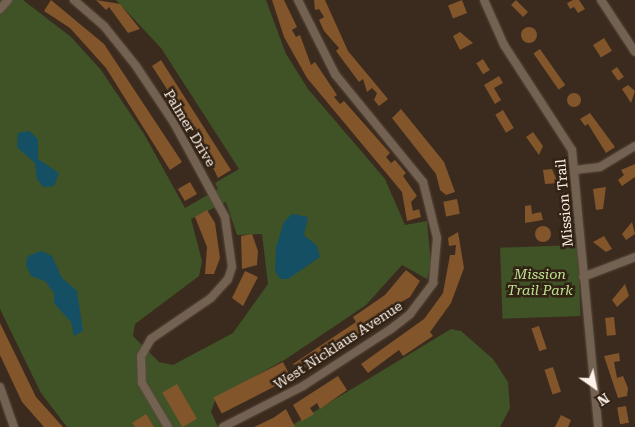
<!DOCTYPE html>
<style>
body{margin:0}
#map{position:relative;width:635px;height:427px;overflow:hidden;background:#3b2b1e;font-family:"Roboto Serif",serif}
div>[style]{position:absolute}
.green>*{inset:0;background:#3f5326;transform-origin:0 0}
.water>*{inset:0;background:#154f63}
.building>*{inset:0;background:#82552b;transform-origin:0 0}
.round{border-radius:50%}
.roads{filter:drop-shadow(0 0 1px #57493d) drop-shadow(0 0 1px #57493d)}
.minor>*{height:8px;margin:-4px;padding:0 4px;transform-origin:4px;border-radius:4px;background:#736152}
span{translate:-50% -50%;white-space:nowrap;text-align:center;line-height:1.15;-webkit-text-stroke:5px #312214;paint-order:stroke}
.street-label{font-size:14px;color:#fdf2e9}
.park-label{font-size:14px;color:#bee393;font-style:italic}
.north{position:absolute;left:570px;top:362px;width:50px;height:50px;-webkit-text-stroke:4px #312214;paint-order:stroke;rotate:147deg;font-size:14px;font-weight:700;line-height:20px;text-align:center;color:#fdf2e9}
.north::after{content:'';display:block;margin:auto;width:18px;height:22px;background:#fdf2e9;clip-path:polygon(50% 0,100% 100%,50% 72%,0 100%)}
</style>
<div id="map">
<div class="green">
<i style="clip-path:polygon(evenodd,0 0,23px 0,71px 37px,101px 70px,144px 134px,185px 208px,218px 189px,215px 183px,239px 169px,161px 48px,116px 0,266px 0,286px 54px,308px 89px,385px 179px,405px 225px,427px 221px,431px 265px,427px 279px,402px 265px,366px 305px,286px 359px,216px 398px,211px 412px,218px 427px,67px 427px,41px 393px,0 309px,0 0,226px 202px,237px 235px,262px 234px,268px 284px,233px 333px,173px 365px,159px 362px,133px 336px,135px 324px,199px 276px,202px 261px,191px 219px,226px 202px)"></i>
<i style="left:578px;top:245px;width:71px;height:78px;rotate:88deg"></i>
<i style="clip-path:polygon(451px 329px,461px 331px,493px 359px,508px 382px,510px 408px,500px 427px,289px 427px)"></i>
</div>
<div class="water">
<i style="clip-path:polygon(29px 131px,38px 139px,38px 159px,59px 173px,54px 186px,43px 187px,37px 179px,35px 163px,17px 147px,18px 133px)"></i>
<i style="clip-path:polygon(292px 214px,308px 217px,304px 235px,317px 246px,320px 257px,288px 279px,280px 279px,275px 271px,276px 247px,284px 222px)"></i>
<i style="clip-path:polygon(41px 251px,52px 256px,62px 278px,77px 291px,83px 331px,74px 336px,71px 322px,54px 303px,54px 293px,45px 281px,31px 276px,26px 265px,28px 256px)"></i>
</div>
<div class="building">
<i style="clip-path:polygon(51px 0,104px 44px,182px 162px,170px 170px,106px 68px,70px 28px,44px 11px)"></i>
<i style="clip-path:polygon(96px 0,120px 4px,140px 29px,128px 33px,109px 7px,106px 10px)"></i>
<i style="clip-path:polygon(272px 0,284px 0,297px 27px,292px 30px,296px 37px,300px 35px,311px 65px,315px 62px,337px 95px,334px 97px,340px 104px,344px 101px,390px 153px,386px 157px,391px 163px,395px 160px,406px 173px,403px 176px,417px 196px,411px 202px,413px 211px,419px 209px,421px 217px,407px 221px,402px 192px,307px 78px,284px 37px)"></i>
<i style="clip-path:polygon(314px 0,325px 0,348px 51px,388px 99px,379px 106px,374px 100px,377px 93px,372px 88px,367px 92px,363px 79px,359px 82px,336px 51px,339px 48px,324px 31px,319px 20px,324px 17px,319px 9px,315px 10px)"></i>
<i style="left:462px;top:0;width:14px;height:15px;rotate:69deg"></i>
<i style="left:516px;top:0;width:17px;height:7px;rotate:45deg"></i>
<i style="clip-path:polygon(573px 0,579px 0,585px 9px,578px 13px,574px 7px,570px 9px,567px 3px)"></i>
<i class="round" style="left:521px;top:27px;width:16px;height:16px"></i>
<i style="clip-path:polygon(460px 32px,473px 43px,460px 50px,453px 36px)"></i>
<i style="left:604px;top:38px;width:15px;height:13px;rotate:58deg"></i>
<i style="left:540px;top:49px;width:44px;height:8px;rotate:55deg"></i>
<i style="left:483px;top:59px;width:13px;height:8px;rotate:58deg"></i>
<i style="clip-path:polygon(161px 60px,231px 170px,218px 178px,199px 139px,152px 66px)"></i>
<i style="left:617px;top:67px;width:12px;height:7px;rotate:55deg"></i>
<i style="clip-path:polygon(499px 76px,503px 83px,494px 88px,501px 100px,495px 104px,484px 85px)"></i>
<i style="clip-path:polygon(628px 85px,635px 91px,631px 103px,622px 89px)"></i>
<i class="round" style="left:567px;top:93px;width:14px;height:14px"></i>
<i style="clip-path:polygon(401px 109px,444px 162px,455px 192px,446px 195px,440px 190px,436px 174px,392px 118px)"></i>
<i style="left:503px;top:110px;width:21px;height:9px;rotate:59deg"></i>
<i style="clip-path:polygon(590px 113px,615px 147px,606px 153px,588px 124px,585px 126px,580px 119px)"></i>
<i style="clip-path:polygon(533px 132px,543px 146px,539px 155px,526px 137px)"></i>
<i style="clip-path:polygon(635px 164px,635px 177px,622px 186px,618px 180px,624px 175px,621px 170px)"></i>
<i style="clip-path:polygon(552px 169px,558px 183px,545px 184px,543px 170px)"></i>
<i style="left:190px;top:182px;width:14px;height:14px;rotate:60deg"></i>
<i style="clip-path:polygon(606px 187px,603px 209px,596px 210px,593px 189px)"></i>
<i style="left:457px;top:199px;width:15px;height:14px;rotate:79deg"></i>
<i style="clip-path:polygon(531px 205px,532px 214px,541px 212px,543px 220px,525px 223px,525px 206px)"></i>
<i style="clip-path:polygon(207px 210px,215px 223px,220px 258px,214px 274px,205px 274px,207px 247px,195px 217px)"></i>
<i style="clip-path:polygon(632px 222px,635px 234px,626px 240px,622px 234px)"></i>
<i class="round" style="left:535px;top:226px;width:16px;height:16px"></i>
<i style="clip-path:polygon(458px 232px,464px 268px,451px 303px,430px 332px,433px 336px,403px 356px,399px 350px,368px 373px,361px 364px,424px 319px,443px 293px,450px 255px,455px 255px,456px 245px,449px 246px,448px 238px)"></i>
<i style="clip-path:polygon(252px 234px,258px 251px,257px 265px,242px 269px,241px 236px)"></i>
<i style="clip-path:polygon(604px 236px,612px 249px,606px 252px,593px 242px)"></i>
<i style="clip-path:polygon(406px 270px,420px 281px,410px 297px,372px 319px,374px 322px,358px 330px,361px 334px,345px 346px,299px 373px,293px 364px,356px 322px,353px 317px,385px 295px)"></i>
<i style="clip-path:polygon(245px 271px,258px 277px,243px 306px,232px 298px)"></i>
<i style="clip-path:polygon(625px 284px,629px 296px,617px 307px,612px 300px)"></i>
<i style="left:614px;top:317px;width:18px;height:9px;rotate:84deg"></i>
<i style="clip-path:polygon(0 323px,36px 397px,63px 427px,44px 427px,22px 402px,0 355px)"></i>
<i style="left:539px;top:326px;width:24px;height:8px;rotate:71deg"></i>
<i style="clip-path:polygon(619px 353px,620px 361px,614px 362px,617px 378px,623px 376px,628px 388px,627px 396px,618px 398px,604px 356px)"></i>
<i style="left:283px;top:362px;width:18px;height:78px;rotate:63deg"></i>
<i style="left:553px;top:367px;width:26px;height:9px;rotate:72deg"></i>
<i style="clip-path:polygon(338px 376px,347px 390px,320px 409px,317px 403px,310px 408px,314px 414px,302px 421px,293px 405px)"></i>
<i style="left:177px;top:384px;width:40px;height:17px;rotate:60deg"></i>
<i style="left:626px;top:406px;width:17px;height:9px;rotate:80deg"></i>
<i style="clip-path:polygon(286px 409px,295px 427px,254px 427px,273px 418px)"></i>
<i style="clip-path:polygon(146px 414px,154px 427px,135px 427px,132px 423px)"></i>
<i style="clip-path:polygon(561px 415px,571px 420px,568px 427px,555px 427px)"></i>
</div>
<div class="roads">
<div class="minor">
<i style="left:74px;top:0;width:40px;rotate:41deg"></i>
<i style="left:104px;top:26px;width:51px;rotate:51.3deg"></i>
<i style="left:136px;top:66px;width:69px;rotate:56.3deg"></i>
<i style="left:174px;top:123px;width:107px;rotate:61.5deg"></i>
<i style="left:225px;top:217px;width:50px;rotate:82deg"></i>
<i style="left:232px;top:267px;width:13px;rotate:108deg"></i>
<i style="left:228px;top:279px;width:25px;rotate:132deg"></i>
<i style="left:211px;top:298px;width:73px;rotate:145.7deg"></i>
<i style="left:151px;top:339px;width:20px;rotate:120deg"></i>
<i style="left:141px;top:356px;width:27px;rotate:88deg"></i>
<i style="left:142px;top:383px;width:51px;rotate:59.4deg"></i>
<i style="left:484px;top:0;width:49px;rotate:66deg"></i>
<i style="left:504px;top:45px;width:125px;rotate:57.1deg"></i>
<i style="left:572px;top:150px;width:278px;rotate:84.6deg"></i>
<i style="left:601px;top:0;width:62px;rotate:56.8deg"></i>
<i style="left:0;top:9px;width:12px;rotate:-48deg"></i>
<i style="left:575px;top:170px;width:25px;rotate:-7deg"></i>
<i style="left:600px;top:167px;width:41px;rotate:-31deg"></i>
<i style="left:583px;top:277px;width:56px;rotate:-21deg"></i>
<i style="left:0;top:387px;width:42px;rotate:70.7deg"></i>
<i style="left:223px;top:427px;width:90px;rotate:-27.1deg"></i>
<i style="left:303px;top:386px;width:105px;rotate:-32.9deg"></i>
<i style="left:391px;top:329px;width:24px;rotate:-38deg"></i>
<i style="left:410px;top:314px;width:39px;rotate:-53deg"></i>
<i style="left:433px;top:283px;width:45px;rotate:-84.9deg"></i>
<i style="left:437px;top:238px;width:58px;rotate:-104deg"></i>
<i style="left:423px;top:182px;width:139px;rotate:-129.2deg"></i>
<i style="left:335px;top:74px;width:83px;rotate:-116.6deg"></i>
</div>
</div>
<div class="street-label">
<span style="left:190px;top:128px;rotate:59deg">Palmer Drive</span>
<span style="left:564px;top:203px;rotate:-95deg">Mission Trail</span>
<span style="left:338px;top:345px;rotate:-33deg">West Nicklaus Avenue</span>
</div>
<div class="park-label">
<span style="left:540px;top:282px">Mission<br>Trail Park</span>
</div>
<div class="north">N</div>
</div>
